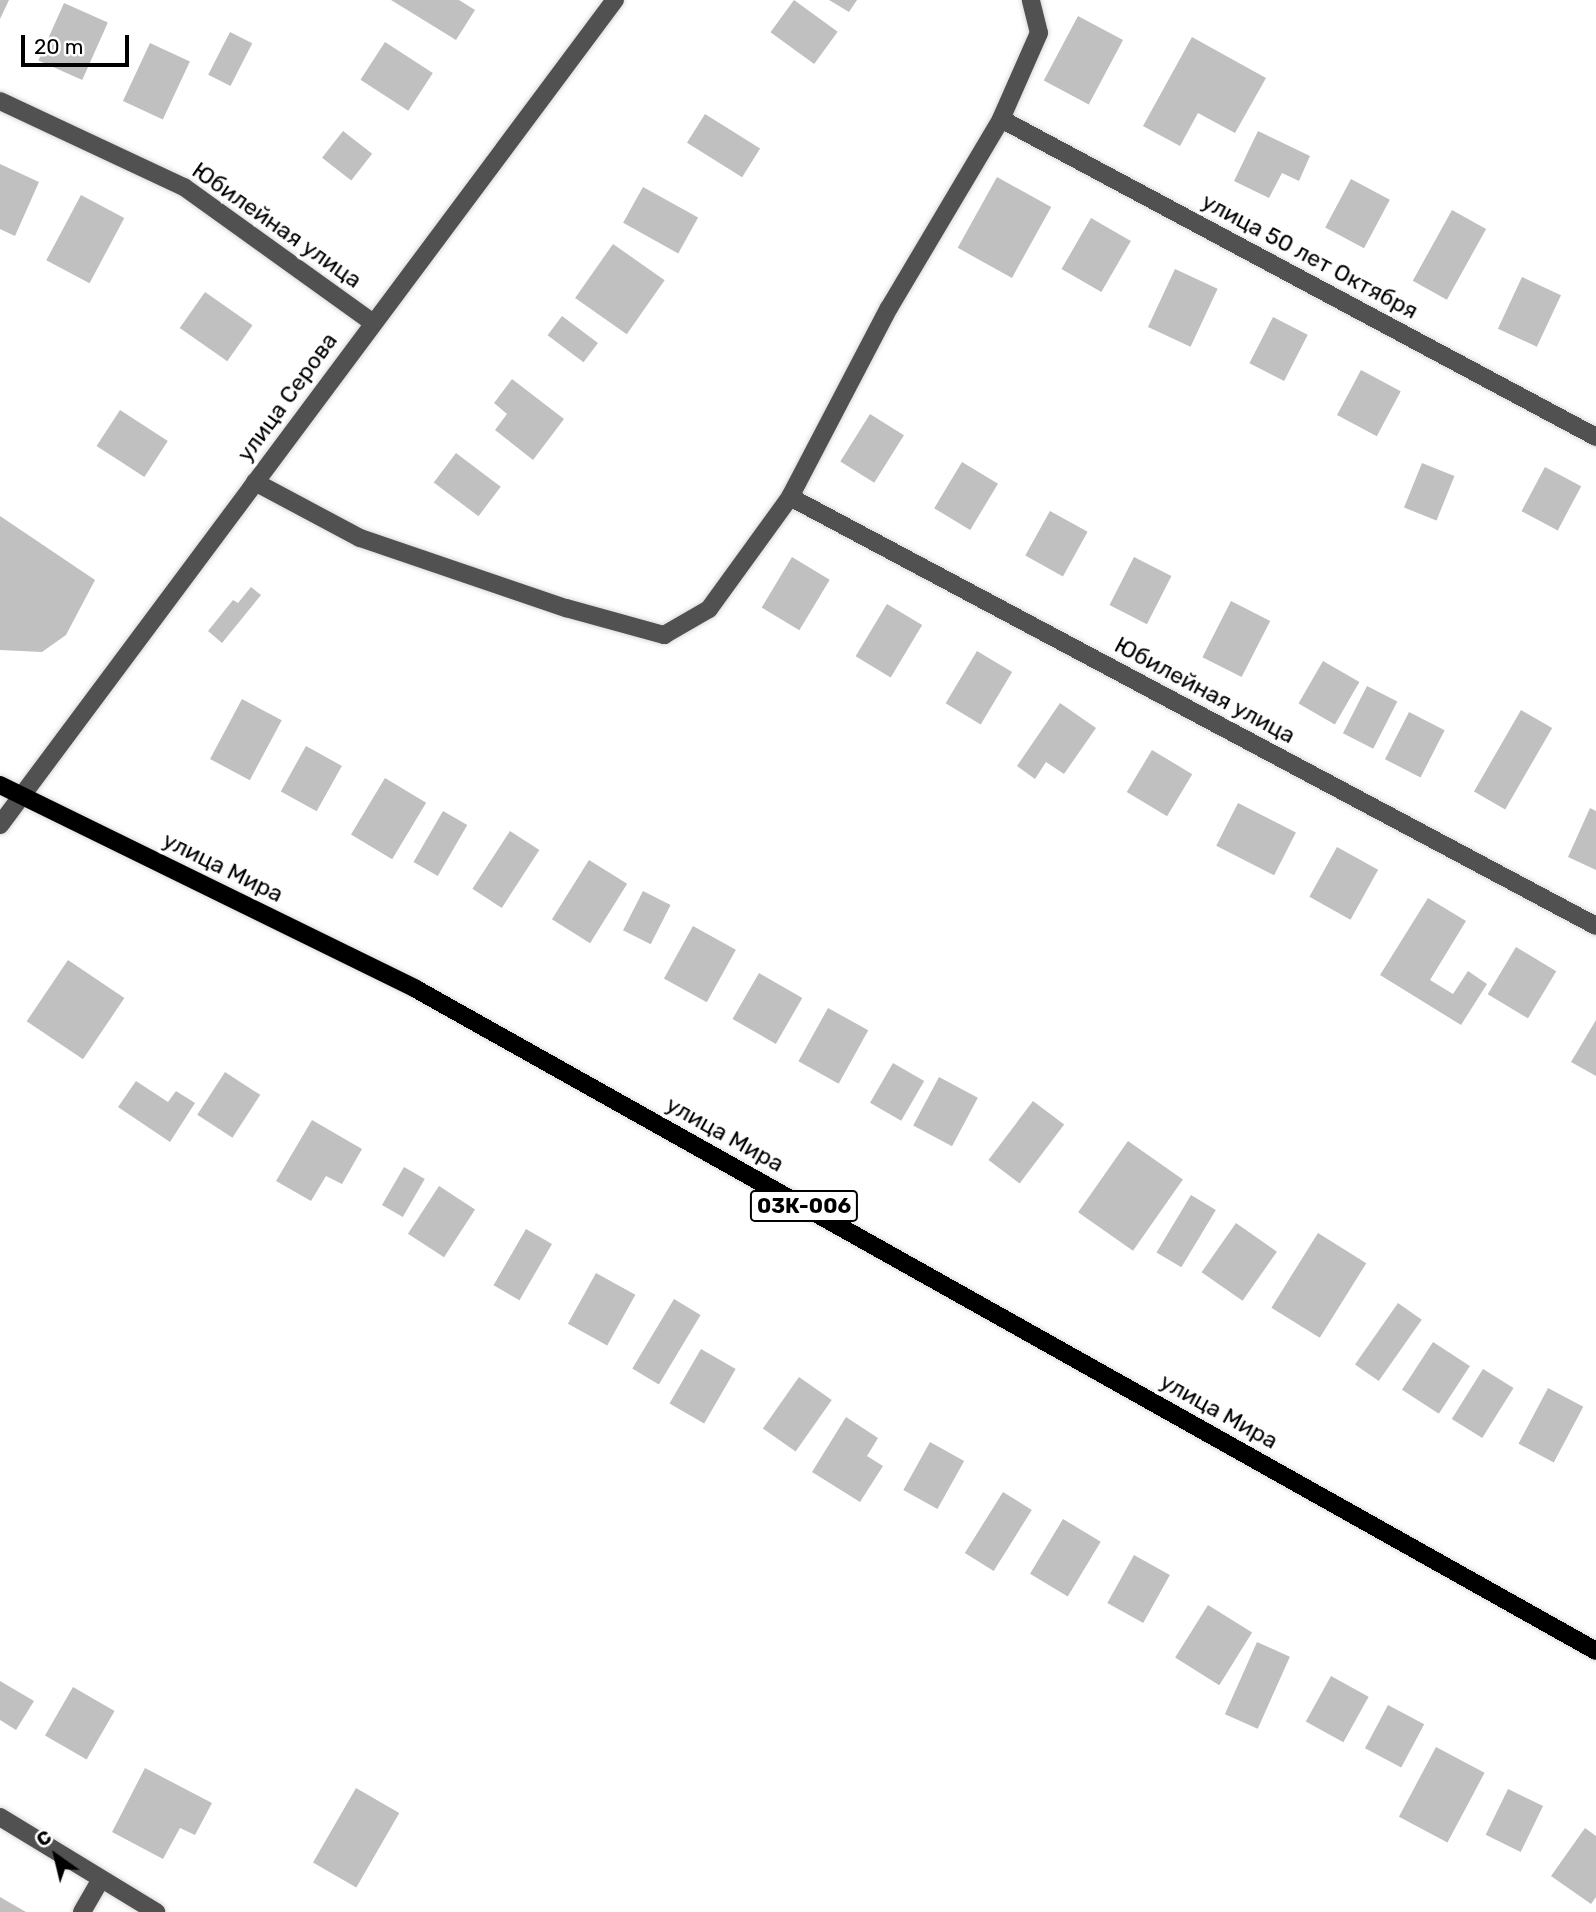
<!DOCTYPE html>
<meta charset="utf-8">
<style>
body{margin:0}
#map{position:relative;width:1596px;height:1912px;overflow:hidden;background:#fff;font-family:Rubik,sans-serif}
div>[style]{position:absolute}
.building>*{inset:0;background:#c0c0c0;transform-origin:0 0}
.roads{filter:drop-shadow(0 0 2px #dbdbdb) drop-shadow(0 0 2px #dbdbdb)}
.minor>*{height:18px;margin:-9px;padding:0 9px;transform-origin:9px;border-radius:9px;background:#515151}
.major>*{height:18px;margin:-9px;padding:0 9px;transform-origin:9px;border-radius:9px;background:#000}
span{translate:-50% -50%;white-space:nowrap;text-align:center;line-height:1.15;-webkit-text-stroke:7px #fff;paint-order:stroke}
.shield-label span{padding:2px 5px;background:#fff;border:2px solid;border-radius:5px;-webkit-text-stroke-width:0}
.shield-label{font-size:21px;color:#000;font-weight:700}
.street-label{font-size:23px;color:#000}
.north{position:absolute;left:21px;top:1821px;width:70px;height:70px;-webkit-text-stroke:5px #fff;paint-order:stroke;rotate:326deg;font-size:19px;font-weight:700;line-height:28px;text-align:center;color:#000}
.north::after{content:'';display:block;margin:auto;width:24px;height:32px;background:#000;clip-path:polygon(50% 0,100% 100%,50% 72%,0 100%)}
.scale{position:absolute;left:21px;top:35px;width:108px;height:32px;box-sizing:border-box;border:4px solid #000;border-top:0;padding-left:9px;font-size:21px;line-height:24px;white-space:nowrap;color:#000;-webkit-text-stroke:5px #fff;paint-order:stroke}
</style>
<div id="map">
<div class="building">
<i style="clip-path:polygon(0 0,9px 0,0 19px)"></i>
<i style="clip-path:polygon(391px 0,459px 0,475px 10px,456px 40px)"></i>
<i style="left:794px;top:0;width:54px;height:40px;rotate:36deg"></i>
<i style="clip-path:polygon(829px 0,857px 0,849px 12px)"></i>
<i style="left:64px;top:3px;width:48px;height:63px;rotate:24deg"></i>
<i style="left:1078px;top:16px;width:51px;height:73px;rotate:28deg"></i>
<i style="left:230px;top:32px;width:25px;height:48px;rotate:27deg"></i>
<i style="clip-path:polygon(1192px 37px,1266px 78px,1235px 133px,1198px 113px,1180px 146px,1143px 126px)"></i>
<i style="left:385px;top:42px;width:57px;height:45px;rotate:33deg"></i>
<i style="left:150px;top:43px;width:44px;height:64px;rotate:25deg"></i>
<i style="left:705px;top:114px;width:65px;height:34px;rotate:32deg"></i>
<i style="left:343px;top:131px;width:37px;height:34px;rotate:38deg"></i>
<i style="clip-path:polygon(1258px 131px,1310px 156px,1299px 181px,1282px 173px,1269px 198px,1234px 181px)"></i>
<i style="clip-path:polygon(0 164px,39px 182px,15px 236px,0 229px)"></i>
<i style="left:997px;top:177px;width:62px;height:81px;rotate:29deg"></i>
<i style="left:1351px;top:179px;width:44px;height:55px;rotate:28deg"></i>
<i style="left:643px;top:187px;width:63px;height:41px;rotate:29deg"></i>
<i style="left:81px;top:195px;width:49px;height:74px;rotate:28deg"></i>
<i style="left:1452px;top:210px;width:39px;height:81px;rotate:29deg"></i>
<i style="left:1091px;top:218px;width:46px;height:59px;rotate:30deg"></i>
<i style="left:613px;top:244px;width:63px;height:66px;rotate:35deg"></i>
<i style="left:1175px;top:269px;width:47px;height:64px;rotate:25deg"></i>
<i style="left:1522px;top:277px;width:43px;height:57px;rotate:25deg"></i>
<i style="left:205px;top:292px;width:58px;height:44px;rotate:35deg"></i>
<i style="left:562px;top:316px;width:45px;height:24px;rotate:37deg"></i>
<i style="left:1273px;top:317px;width:39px;height:52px;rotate:27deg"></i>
<i style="left:1361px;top:370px;width:45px;height:51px;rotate:28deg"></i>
<i style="clip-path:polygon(512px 379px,564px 419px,533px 460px,495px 430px,507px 414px,494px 403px)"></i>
<i style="left:120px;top:410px;width:57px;height:43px;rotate:33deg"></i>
<i style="left:870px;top:414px;width:40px;height:56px;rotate:32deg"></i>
<i style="left:456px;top:453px;width:56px;height:37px;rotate:37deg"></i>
<i style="left:962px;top:462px;width:42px;height:54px;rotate:31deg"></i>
<i style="left:1422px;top:463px;width:35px;height:48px;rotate:22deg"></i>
<i style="left:1545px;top:467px;width:41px;height:50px;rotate:28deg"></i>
<i style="left:1050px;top:511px;width:43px;height:51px;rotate:29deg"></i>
<i style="clip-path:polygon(0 516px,95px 580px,66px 635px,42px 652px,0 650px)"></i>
<i style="left:792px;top:557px;width:44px;height:59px;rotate:31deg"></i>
<i style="left:1134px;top:557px;width:42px;height:54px;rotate:27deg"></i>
<i style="clip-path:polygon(251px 587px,261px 595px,222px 643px,208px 631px,233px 600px,238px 603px)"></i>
<i style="left:1231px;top:601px;width:44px;height:63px;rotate:27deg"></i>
<i style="left:887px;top:604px;width:41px;height:61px;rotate:31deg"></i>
<i style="left:977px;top:651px;width:41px;height:61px;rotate:31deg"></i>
<i style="left:1323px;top:661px;width:42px;height:49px;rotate:30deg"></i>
<i style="left:1367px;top:686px;width:34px;height:53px;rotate:27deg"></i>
<i style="left:242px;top:699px;width:45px;height:68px;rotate:28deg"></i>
<i style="clip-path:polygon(1060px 703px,1096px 728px,1064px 774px,1046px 762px,1035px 779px,1017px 766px)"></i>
<i style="left:1521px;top:710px;width:36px;height:94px;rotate:30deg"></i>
<i style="left:1409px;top:712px;width:40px;height:53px;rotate:27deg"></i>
<i style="left:306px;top:746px;width:41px;height:52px;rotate:29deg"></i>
<i style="left:1152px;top:750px;width:47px;height:49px;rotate:31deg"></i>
<i style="left:385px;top:778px;width:48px;height:66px;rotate:31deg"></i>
<i style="left:1238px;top:803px;width:65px;height:48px;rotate:27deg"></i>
<i style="clip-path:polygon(1590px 808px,1596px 811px,1596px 870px,1568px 857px)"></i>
<i style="left:443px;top:811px;width:28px;height:59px;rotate:30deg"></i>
<i style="left:510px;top:831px;width:35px;height:69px;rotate:33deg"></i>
<i style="left:1337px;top:847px;width:47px;height:57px;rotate:29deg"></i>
<i style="left:589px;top:860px;width:45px;height:70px;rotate:32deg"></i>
<i style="left:643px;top:891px;width:31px;height:44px;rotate:27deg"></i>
<i style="clip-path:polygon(1428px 898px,1466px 921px,1430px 980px,1453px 994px,1468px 971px,1487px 984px,1461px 1025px,1380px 975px)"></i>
<i style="left:693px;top:926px;width:49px;height:60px;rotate:29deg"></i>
<i style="left:1516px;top:947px;width:47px;height:55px;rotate:31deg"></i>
<i style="left:68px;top:960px;width:68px;height:74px;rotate:34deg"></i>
<i style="left:759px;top:973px;width:50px;height:53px;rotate:30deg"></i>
<i style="left:828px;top:1008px;width:46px;height:61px;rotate:29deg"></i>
<i style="clip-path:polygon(1596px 1020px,1596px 1076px,1571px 1062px)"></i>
<i style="left:893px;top:1063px;width:36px;height:46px;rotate:30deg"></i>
<i style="left:225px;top:1072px;width:42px;height:51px;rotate:33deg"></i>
<i style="left:939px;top:1077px;width:44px;height:55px;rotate:28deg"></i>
<i style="clip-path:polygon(136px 1081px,168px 1102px,176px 1091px,195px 1103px,170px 1142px,118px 1107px)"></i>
<i style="left:1033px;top:1101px;width:39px;height:74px;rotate:37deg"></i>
<i style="clip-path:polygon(312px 1120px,362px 1149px,342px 1184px,326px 1176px,311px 1201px,276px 1181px)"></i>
<i style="left:1128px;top:1141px;width:67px;height:87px;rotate:35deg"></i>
<i style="left:404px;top:1167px;width:24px;height:44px;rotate:30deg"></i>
<i style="left:439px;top:1186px;width:43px;height:57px;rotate:33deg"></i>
<i style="left:1191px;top:1195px;width:29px;height:67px;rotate:31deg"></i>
<i style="left:1236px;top:1223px;width:50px;height:60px;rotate:35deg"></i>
<i style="left:526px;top:1229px;width:30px;height:65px;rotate:30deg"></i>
<i style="left:1318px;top:1233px;width:57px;height:88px;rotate:32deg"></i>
<i style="left:596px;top:1273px;width:45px;height:58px;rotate:29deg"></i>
<i style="left:674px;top:1299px;width:31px;height:81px;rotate:31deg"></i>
<i style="left:1398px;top:1303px;width:29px;height:75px;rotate:35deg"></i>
<i style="left:1433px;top:1342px;width:44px;height:57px;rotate:33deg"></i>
<i style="left:701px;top:1349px;width:40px;height:63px;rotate:30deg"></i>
<i style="left:1483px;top:1369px;width:36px;height:59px;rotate:32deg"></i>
<i style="left:799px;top:1377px;width:40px;height:63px;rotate:35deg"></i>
<i style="left:1548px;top:1388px;width:40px;height:63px;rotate:28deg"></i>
<i style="clip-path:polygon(846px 1417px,878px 1438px,867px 1456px,883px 1466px,860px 1502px,812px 1472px)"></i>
<i style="left:930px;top:1442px;width:39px;height:55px;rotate:29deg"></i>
<i style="left:1003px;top:1492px;width:34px;height:72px;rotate:32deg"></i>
<i style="left:1063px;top:1519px;width:44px;height:64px;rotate:31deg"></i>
<i style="left:1134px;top:1555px;width:41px;height:55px;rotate:29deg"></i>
<i style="left:1208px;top:1605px;width:52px;height:62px;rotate:32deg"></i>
<i style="left:1257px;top:1642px;width:36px;height:79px;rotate:24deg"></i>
<i style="left:1331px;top:1676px;width:43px;height:52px;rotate:29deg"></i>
<i style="clip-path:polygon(0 1681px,34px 1701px,16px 1730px,0 1720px)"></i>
<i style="left:73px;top:1687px;width:48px;height:56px;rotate:30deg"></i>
<i style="left:1388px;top:1705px;width:41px;height:49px;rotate:28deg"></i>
<i style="left:1436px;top:1747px;width:55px;height:79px;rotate:28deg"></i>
<i style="clip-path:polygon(145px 1768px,212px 1803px,195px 1835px,180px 1828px,163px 1859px,112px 1832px)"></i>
<i style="left:356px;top:1788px;width:50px;height:86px;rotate:30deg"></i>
<i style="left:1508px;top:1789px;width:39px;height:51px;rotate:26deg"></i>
<i style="clip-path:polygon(1585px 1828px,1596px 1836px,1596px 1897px,1591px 1904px,1551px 1876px)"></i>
<i style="clip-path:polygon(0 1897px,26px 1912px,0 1912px)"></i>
</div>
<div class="roads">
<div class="minor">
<i style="left:0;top:101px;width:203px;rotate:25.1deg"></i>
<i style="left:184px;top:187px;width:231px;rotate:35.7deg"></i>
<i style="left:1001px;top:119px;width:675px;rotate:28.12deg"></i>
<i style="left:255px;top:482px;width:119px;rotate:28.1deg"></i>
<i style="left:360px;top:538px;width:218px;rotate:18.8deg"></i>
<i style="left:566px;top:608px;width:102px;rotate:15.4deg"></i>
<i style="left:664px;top:635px;width:52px;rotate:-30deg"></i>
<i style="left:709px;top:609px;width:138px;rotate:-54.1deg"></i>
<i style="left:790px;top:497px;width:213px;rotate:-62.4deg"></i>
<i style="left:889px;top:308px;width:220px;rotate:-59.3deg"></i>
<i style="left:1001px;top:119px;width:94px;rotate:-66.2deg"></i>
<i style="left:1039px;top:33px;width:34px;rotate:-104deg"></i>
<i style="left:790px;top:497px;width:913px;rotate:28.02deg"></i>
<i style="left:0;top:825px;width:1029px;rotate:-53.3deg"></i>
<i style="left:0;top:1817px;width:183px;rotate:31.3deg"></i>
<i style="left:82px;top:1912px;width:36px;rotate:-60deg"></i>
</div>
<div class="major">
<i style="left:0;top:785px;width:463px;rotate:26.1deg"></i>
<i style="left:416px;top:989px;width:1353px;rotate:29.29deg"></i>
</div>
</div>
<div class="shield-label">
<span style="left:804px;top:1206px">03К-006</span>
</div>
<div class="street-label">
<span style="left:277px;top:225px;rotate:35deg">Юбилейная улица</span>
<span style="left:1310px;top:256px;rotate:28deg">улица 50 лет Октября</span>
<span style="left:287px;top:397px;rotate:-54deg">улица Серова</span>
<span style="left:1205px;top:690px;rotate:28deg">Юбилейная улица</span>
<span style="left:223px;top:867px;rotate:26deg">улица Мира</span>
<span style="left:725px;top:1134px;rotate:29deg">улица Мира</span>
<span style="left:1219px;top:1411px;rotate:29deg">улица Мира</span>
</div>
<div class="north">С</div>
<div class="scale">20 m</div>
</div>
